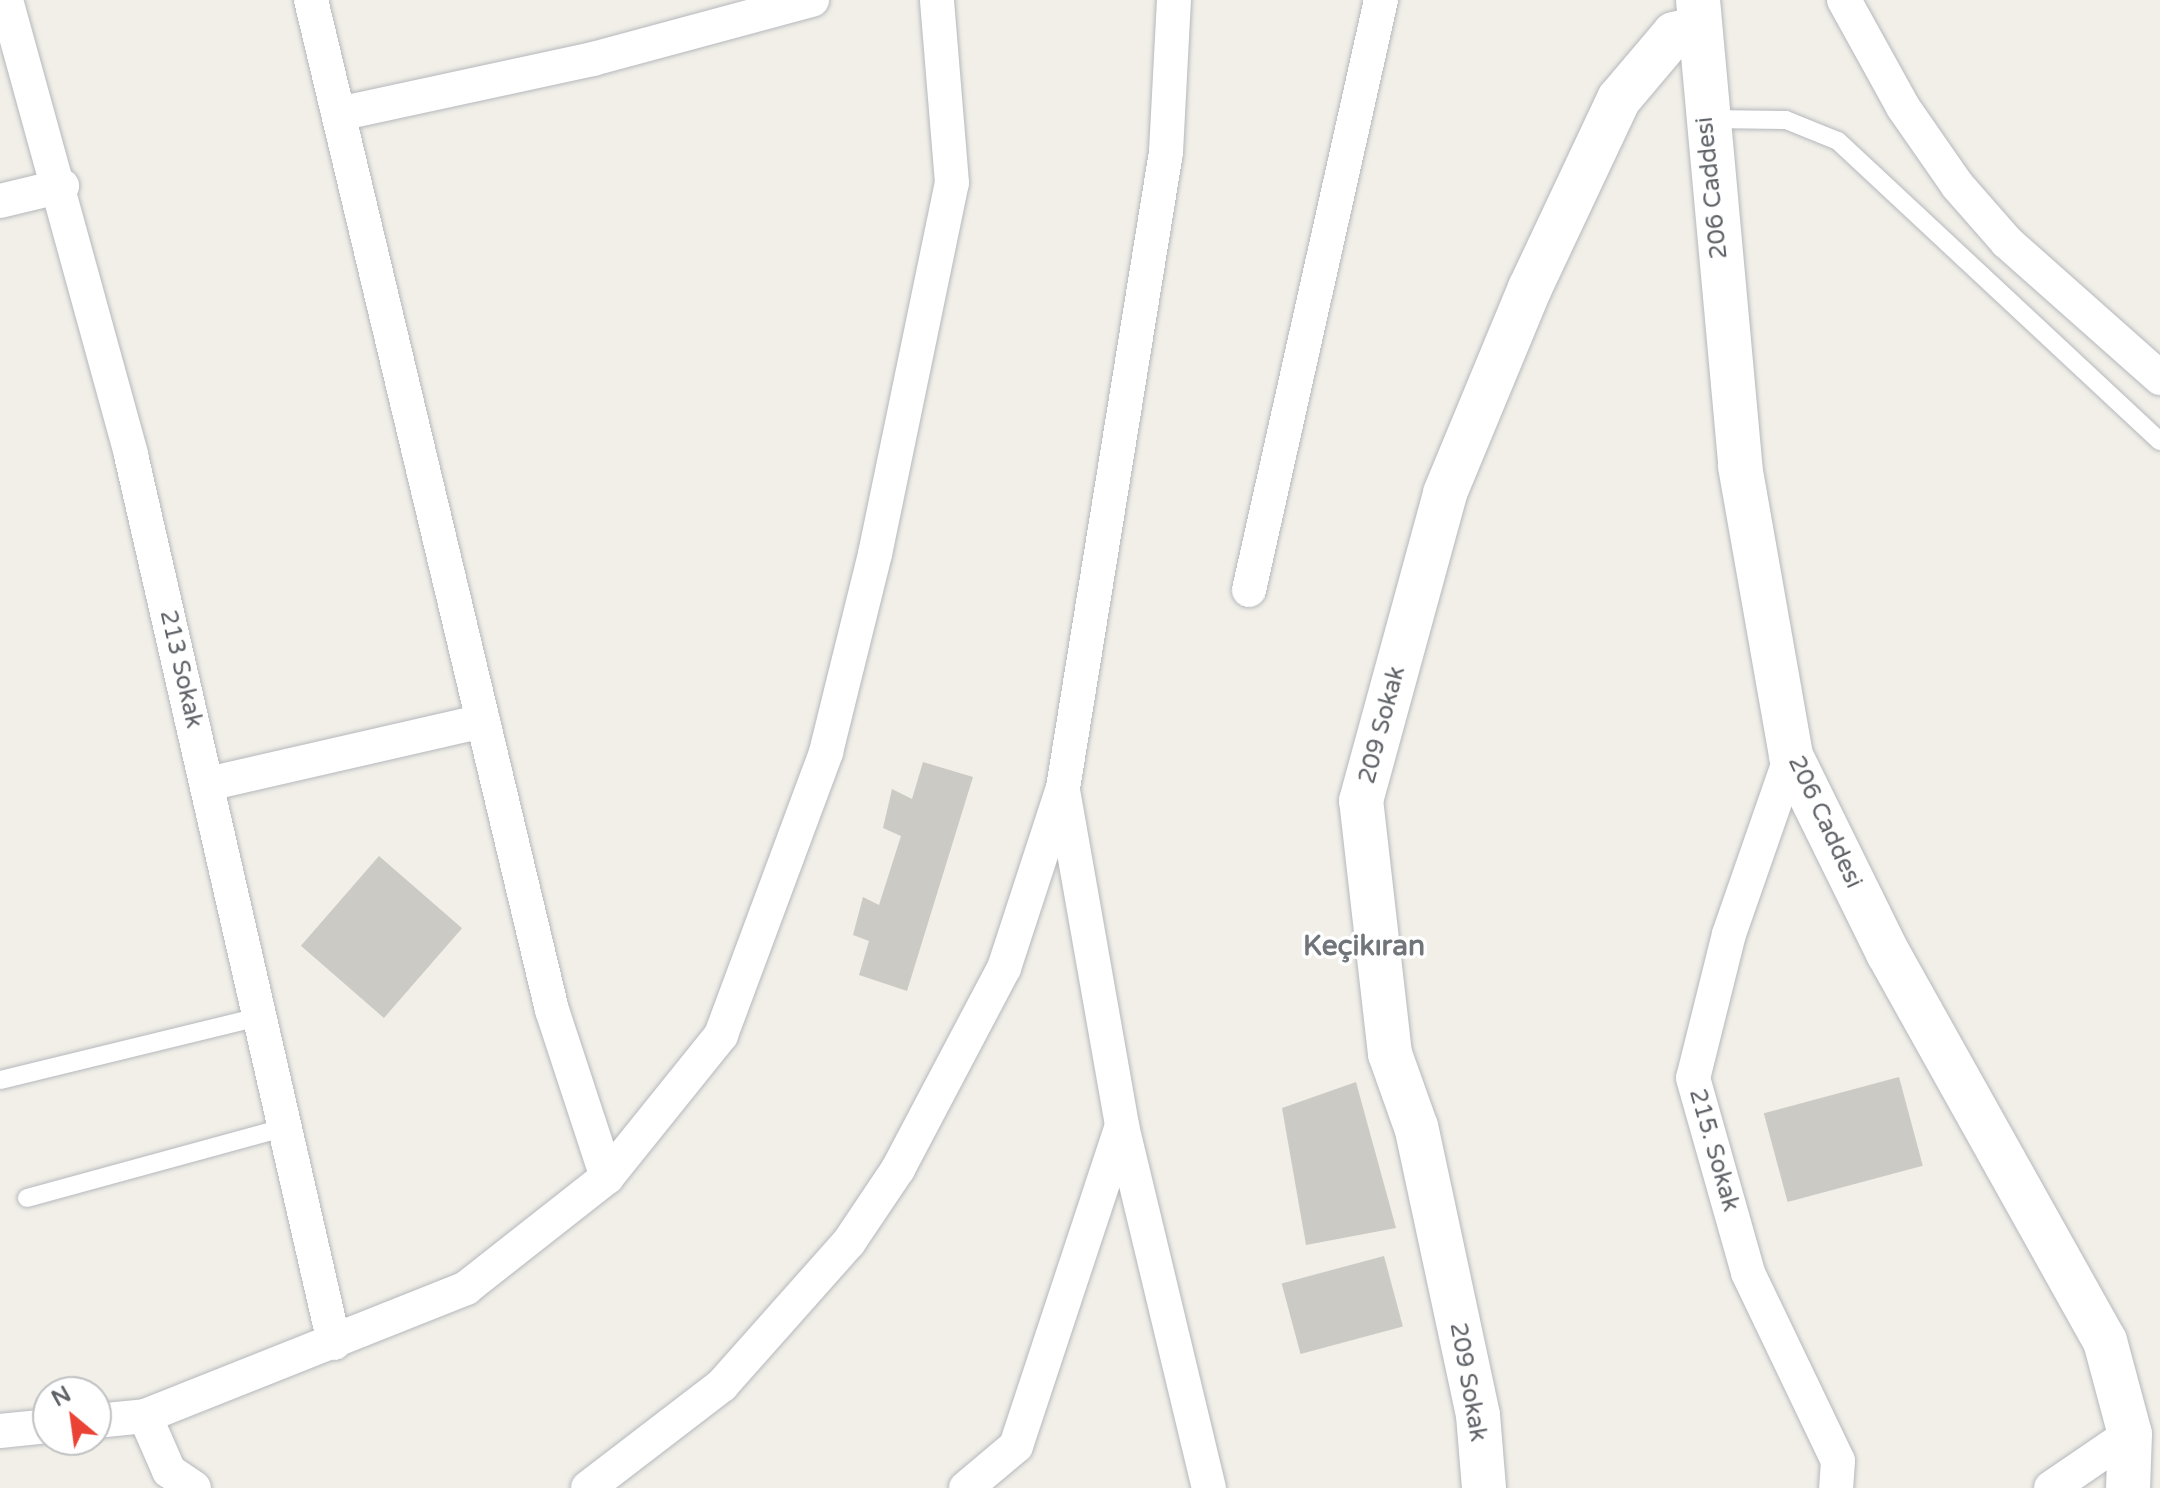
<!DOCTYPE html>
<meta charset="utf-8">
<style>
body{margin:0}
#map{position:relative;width:2160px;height:1488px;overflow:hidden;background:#f1efe8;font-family:"Varela Round",sans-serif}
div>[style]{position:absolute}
.building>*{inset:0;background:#cccac5;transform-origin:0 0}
.roads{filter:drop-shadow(0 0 2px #b5b8bc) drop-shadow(0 0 2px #b5b8bc)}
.lane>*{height:18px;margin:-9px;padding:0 9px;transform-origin:9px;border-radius:9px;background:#fff}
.street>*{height:34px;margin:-17px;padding:0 17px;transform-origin:17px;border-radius:17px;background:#fff}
.secondary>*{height:44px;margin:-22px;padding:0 22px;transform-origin:22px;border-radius:22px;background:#fff}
span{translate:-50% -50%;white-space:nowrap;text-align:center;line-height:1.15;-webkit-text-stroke:7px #fff;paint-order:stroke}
.street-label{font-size:24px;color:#5f6368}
.quarter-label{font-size:28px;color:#70757a;font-weight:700}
.north{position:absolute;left:32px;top:1376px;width:80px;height:80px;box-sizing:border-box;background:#fff;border:2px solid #bfc1c3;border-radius:50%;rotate:331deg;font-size:22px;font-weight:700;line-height:32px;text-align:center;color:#5f6368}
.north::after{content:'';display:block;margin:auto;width:28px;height:36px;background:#ea4335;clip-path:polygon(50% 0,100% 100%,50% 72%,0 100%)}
</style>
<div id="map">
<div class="building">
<i style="clip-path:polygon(923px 762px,973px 777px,907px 991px,859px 975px,869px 941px,853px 935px,863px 897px,879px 905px,901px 836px,883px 828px,892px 789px,912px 799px)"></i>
<i style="left:379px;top:856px;width:110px;height:119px;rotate:41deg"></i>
<i style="left:1899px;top:1077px;width:92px;height:140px;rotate:75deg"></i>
<i style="clip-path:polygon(1356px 1082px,1396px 1228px,1306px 1245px,1282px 1108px)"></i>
<i style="left:1384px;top:1256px;width:73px;height:106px;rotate:75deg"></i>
</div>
<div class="roads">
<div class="lane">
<i style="left:1708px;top:119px;width:78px;rotate:0.7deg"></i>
<i style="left:1786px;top:120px;width:56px;rotate:22deg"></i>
<i style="left:1838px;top:141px;width:440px;rotate:43deg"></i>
<i style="left:0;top:1080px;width:270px;rotate:-13.7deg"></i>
<i style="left:27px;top:1198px;width:270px;rotate:-15.3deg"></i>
</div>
<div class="street">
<i style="left:6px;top:0;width:472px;rotate:74.6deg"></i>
<i style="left:131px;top:455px;width:911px;rotate:77.12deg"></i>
<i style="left:311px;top:0;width:1038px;rotate:76.58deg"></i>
<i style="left:552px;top:1010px;width:176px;rotate:71.8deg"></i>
<i style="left:1844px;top:0;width:122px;rotate:61.1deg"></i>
<i style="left:1903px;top:107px;width:96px;rotate:55.2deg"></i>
<i style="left:1958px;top:186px;width:74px;rotate:48.8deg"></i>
<i style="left:2007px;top:242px;width:205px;rotate:41.6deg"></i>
<i style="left:343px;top:113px;width:256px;rotate:-12.2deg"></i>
<i style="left:593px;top:59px;width:227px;rotate:-15.1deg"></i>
<i style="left:0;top:201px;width:64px;rotate:-13.6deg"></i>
<i style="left:1249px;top:590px;width:605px;rotate:-77.39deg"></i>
<i style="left:1791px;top:756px;width:188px;rotate:109.2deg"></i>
<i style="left:1729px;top:934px;width:148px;rotate:104deg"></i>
<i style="left:1693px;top:1078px;width:203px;rotate:74.2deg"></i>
<i style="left:1748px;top:1273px;width:208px;rotate:64.4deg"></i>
<i style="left:1838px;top:1461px;width:27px;rotate:94deg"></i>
<i style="left:208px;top:784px;width:282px;rotate:-12.9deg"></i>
<i style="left:1064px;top:796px;width:335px;rotate:80deg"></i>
<i style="left:1122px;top:1126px;width:372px;rotate:76.5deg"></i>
<i style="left:145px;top:1416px;width:60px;rotate:66.4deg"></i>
<i style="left:169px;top:1471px;width:30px;rotate:34deg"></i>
<i style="left:96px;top:1421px;width:49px;rotate:-5.8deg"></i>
<i style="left:145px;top:1416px;width:346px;rotate:-21.7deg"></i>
<i style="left:466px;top:1288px;width:179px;rotate:-38.2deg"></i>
<i style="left:607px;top:1177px;width:182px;rotate:-51.2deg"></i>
<i style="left:721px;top:1035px;width:302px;rotate:-69.6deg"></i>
<i style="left:826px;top:752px;width:204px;rotate:-76.1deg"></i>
<i style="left:875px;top:554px;width:379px;rotate:-78.3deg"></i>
<i style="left:952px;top:183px;width:184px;rotate:-94.7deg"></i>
<i style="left:0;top:1431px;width:48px;rotate:-5.9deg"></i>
<i style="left:588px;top:1488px;width:169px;rotate:-37.5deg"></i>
<i style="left:722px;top:1385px;width:191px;rotate:-48.4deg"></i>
<i style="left:849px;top:1242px;width:88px;rotate:-56.1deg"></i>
<i style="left:898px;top:1169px;width:227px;rotate:-62.2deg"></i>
<i style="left:1004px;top:968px;width:189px;rotate:-71.9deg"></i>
<i style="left:1063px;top:788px;width:644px;rotate:-80.8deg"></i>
<i style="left:1166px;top:152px;width:152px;rotate:-87deg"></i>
<i style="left:966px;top:1488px;width:65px;rotate:-40deg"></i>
<i style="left:1016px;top:1446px;width:337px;rotate:-71.7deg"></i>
<i style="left:2051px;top:1488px;width:96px;rotate:-34.4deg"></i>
</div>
<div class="secondary">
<i style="left:1698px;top:0;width:468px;rotate:84.8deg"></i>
<i style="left:1740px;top:466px;width:294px;rotate:80deg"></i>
<i style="left:1791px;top:756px;width:220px;rotate:63.8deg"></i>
<i style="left:1888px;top:953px;width:445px;rotate:60.8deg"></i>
<i style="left:2105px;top:1341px;width:96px;rotate:75deg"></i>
<i style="left:2130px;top:1434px;width:54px;rotate:92.1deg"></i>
<i style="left:1484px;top:1488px;width:73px;rotate:-94.7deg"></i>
<i style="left:1478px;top:1415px;width:295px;rotate:-102.1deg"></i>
<i style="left:1416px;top:1127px;width:77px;rotate:-109.6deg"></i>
<i style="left:1390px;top:1054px;width:255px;rotate:-96.5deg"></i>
<i style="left:1361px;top:801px;width:319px;rotate:-74.7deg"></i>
<i style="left:1445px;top:493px;width:222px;rotate:-67.5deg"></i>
<i style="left:1530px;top:288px;width:209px;rotate:-64.8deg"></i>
<i style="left:1619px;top:99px;width:85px;rotate:-49.8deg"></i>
<i style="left:1674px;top:34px;width:23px;rotate:-13deg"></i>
</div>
</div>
<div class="street-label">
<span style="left:1712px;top:188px;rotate:-96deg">206 Caddesi</span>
<span style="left:181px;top:669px;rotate:77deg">213 Sokak</span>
<span style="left:1382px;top:725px;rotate:-75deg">209 Sokak</span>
<span style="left:1825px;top:822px;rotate:65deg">206 Caddesi</span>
<span style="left:1714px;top:1150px;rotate:74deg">215. Sokak</span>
<span style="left:1468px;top:1382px;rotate:80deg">209 Sokak</span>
</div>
<div class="quarter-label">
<span style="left:1364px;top:946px">Keçikıran</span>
</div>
<div class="north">N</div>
</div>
